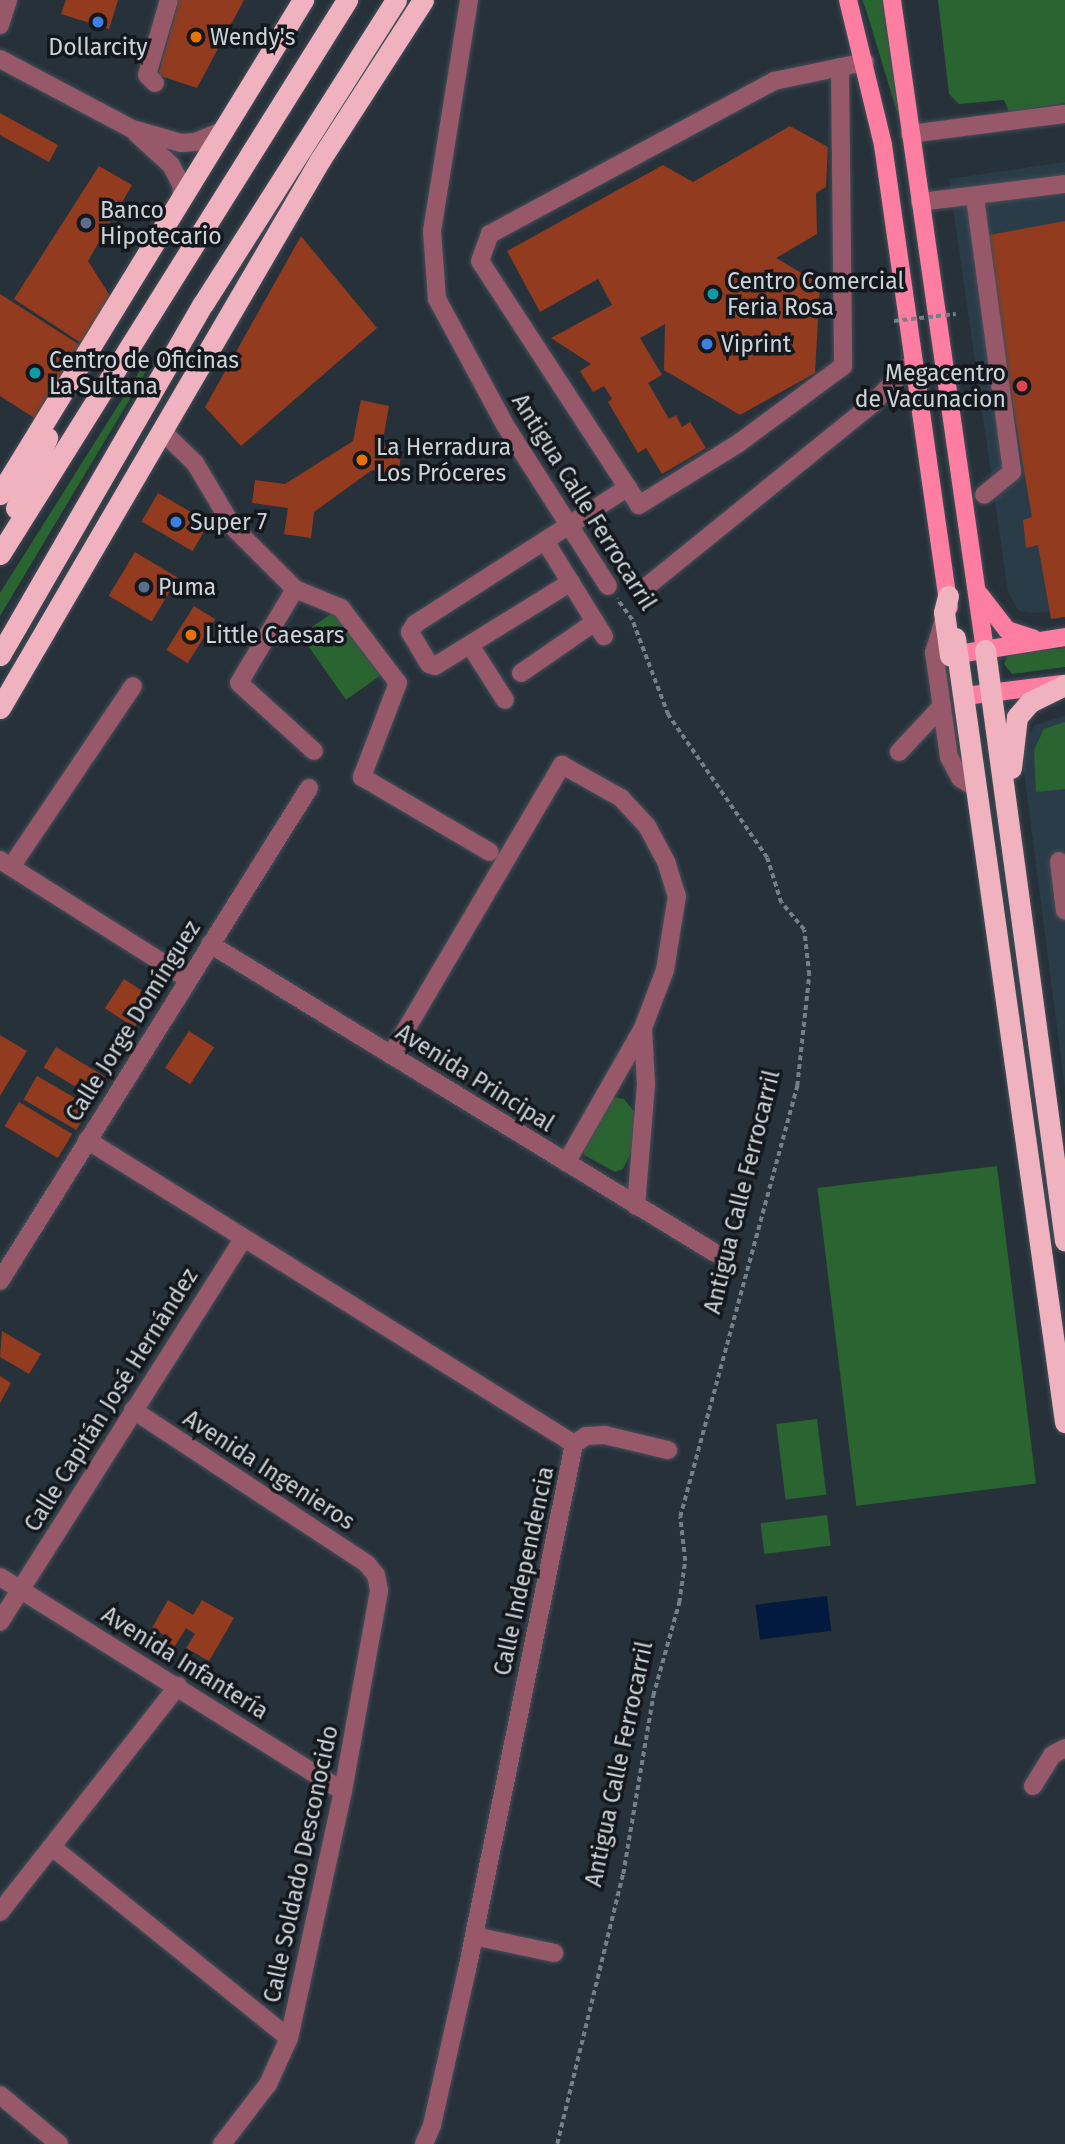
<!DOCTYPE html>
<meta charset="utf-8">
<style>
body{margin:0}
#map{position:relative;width:1065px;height:2144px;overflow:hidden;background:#26313a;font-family:"Fira Sans",sans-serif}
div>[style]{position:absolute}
.built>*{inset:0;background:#2b3c49}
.green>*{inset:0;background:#2a6430;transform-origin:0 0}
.water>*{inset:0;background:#021a3e;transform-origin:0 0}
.building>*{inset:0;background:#933b1f;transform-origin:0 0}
.path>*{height:3.5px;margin-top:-1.75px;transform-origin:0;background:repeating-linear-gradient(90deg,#767f86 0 5px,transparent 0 8.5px)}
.roads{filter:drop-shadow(0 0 2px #444e57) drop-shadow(0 0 2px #444e57)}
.minor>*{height:18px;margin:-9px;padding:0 9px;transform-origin:9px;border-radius:9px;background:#975969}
.major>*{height:18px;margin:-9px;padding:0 9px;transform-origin:9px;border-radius:9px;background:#fd7ea1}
.highway>*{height:21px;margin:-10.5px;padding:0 10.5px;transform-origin:10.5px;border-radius:10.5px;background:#f0b2bf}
.path-bridge>*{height:3.5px;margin-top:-1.75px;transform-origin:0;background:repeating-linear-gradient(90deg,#767f86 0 5px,transparent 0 8.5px)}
.dots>*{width:19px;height:19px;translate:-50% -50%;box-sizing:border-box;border:4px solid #14181c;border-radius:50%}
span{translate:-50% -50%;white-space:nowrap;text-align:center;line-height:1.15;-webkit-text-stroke:7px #14181c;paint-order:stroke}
.poi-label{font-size:23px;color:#cdd4d9}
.left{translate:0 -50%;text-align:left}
.right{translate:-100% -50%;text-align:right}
.street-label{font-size:23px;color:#cdd4d9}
</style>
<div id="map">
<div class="built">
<i style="clip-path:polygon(1065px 162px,1065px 610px,1031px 613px,1018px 610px,1008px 592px,949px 179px)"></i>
<i style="clip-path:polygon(1065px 716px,1065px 1089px,1021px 748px,1035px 725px)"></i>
</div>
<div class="green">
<i style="clip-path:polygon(862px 0,885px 0,901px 125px,866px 10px)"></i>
<i style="clip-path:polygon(938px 0,1065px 0,1065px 103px,1009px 112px,1004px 100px,959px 104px,949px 94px)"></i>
<i style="clip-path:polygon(148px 358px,152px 360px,136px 389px,0 616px,0 593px)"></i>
<i style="left:335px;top:611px;width:79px;height:42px;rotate:55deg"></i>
<i style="clip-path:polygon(1065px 648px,1065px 667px,1012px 674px,1004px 664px,1008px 654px)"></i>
<i style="clip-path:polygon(1065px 722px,1065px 789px,1036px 792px,1034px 750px,1044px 729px)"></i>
<i style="clip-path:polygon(613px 1097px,624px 1099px,636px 1114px,637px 1140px,623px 1169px,615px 1172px,584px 1155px,584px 1143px)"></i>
<i style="left:997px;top:1166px;width:320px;height:181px;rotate:83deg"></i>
<i style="left:817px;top:1419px;width:76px;height:41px;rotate:83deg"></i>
<i style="left:827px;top:1515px;width:31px;height:67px;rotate:83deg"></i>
</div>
<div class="water">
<i style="left:827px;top:1596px;width:35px;height:72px;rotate:83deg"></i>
</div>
<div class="building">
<i style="clip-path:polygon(66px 0,118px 0,109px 29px,61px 14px)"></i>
<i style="clip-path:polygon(179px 0,244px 0,197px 88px,158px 75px)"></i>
<i style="clip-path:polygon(0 113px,58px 145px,49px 162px,0 135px)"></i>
<i style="clip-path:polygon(790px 126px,828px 147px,826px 187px,816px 193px,817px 234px,776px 258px,820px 284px,815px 373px,740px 415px,664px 370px,665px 324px,640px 338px,662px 375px,648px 383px,669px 419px,676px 415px,682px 427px,690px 422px,706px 448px,662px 474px,646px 448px,638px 453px,608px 402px,612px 399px,604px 386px,593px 392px,580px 371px,591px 364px,551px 338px,612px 305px,598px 279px,540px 312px,507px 251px,663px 165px,693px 182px)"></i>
<i style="clip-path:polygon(99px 166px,132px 185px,88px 261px,112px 299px,84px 345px,14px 299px)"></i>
<i style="clip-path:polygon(1065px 221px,1065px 617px,1051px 619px,1038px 545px,1026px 548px,1023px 520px,1032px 517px,984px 236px)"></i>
<i style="clip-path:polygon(301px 236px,377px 328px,241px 446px,205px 407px)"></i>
<i style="clip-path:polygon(0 294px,86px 349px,39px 421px,0 396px)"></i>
<i style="clip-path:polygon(361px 400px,389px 406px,382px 446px,402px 450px,398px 475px,372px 470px,314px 512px,311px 538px,284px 534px,288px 508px,252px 503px,255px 480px,285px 484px,353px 441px)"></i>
<i style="left:158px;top:493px;width:59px;height:33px;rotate:30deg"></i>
<i style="left:135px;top:552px;width:50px;height:51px;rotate:31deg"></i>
<i style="left:194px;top:606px;width:25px;height:52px;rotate:32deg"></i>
<i style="left:124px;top:979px;width:35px;height:35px;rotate:33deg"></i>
<i style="left:189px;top:1031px;width:30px;height:44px;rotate:33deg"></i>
<i style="clip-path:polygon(0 1035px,27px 1051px,0 1096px)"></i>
<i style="left:56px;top:1047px;width:60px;height:24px;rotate:31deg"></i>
<i style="left:37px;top:1076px;width:61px;height:27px;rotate:30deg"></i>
<i style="left:19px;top:1102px;width:62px;height:28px;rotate:31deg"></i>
<i style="clip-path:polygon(2px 1331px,41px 1354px,29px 1374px,0 1357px)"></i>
<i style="clip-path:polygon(0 1376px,11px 1383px,0 1403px)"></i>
<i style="clip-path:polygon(168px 1600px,193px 1615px,202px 1600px,234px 1618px,209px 1661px,186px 1648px,195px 1634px,186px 1628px,171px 1653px,163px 1648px,169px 1638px,152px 1628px)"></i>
</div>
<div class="path">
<i style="left:557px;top:2144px;width:278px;rotate:-76.3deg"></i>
<i style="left:623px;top:1874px;width:181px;rotate:-80.4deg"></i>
<i style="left:653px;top:1696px;width:97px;rotate:-74.4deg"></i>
<i style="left:679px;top:1603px;width:42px;rotate:-81.9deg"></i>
<i style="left:685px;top:1561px;width:44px;rotate:-96.5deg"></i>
<i style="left:680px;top:1517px;width:447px;rotate:-74.8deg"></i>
<i style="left:797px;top:1086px;width:112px;rotate:-83.8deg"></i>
<i style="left:809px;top:975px;width:45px;rotate:-96.3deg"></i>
<i style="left:804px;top:930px;width:35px;rotate:-130deg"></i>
<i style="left:781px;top:903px;width:47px;rotate:-107.3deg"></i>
<i style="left:767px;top:858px;width:174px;rotate:-124.7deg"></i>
<i style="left:668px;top:715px;width:102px;rotate:-110.8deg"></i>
<i style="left:632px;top:620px;width:26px;rotate:-126deg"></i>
</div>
<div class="roads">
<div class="minor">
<i style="left:469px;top:0;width:234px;rotate:99.1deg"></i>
<i style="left:432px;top:231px;width:68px;rotate:85.8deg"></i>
<i style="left:437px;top:299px;width:143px;rotate:61.6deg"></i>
<i style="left:505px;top:425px;width:191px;rotate:57.4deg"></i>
<i style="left:0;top:25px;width:26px;rotate:-72deg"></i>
<i style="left:0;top:59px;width:149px;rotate:27.9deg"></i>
<i style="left:132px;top:129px;width:51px;rotate:15.9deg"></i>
<i style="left:181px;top:143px;width:14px;rotate:-4deg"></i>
<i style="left:195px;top:142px;width:29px;rotate:-22deg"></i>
<i style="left:840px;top:67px;width:299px;rotate:89.4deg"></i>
<i style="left:843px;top:366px;width:129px;rotate:143.5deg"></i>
<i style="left:739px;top:443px;width:118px;rotate:148.2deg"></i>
<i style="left:639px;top:505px;width:291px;rotate:-123.1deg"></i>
<i style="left:480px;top:261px;width:29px;rotate:-70deg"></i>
<i style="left:490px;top:234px;width:323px;rotate:-28.3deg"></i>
<i style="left:774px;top:81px;width:93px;rotate:-11.8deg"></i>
<i style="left:155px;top:83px;width:11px;rotate:-135deg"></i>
<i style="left:147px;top:75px;width:78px;rotate:-73.7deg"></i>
<i style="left:137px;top:134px;width:46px;rotate:42.4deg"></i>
<i style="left:171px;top:165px;width:25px;rotate:63deg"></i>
<i style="left:182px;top:187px;width:14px;rotate:94deg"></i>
<i style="left:910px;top:134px;width:156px;rotate:-7.4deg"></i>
<i style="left:975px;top:198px;width:276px;rotate:82.3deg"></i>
<i style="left:1012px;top:472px;width:36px;rotate:141deg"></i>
<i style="left:920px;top:202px;width:146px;rotate:-7.1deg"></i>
<i style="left:164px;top:433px;width:43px;rotate:44.1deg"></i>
<i style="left:195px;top:463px;width:74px;rotate:59.3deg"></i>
<i style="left:233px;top:527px;width:88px;rotate:45deg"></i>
<i style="left:295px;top:589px;width:109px;rotate:120.8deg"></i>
<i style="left:239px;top:683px;width:101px;rotate:42.2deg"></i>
<i style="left:545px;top:541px;width:112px;rotate:58.2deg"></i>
<i style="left:571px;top:582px;width:160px;rotate:148.3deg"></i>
<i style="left:435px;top:666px;width:6px;rotate:-162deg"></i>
<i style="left:429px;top:664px;width:37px;rotate:-121deg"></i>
<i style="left:410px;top:632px;width:9px;rotate:-58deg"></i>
<i style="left:415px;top:624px;width:253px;rotate:-32.7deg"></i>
<i style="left:646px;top:587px;width:291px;rotate:-39deg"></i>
<i style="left:872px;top:404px;width:57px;rotate:-45.7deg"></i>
<i style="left:295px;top:589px;width:50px;rotate:22.4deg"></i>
<i style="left:341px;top:608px;width:94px;rotate:52.8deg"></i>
<i style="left:398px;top:683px;width:101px;rotate:111deg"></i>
<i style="left:362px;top:777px;width:148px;rotate:30.4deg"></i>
<i style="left:944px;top:620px;width:34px;rotate:107deg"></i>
<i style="left:934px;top:652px;width:106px;rotate:81.9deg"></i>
<i style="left:949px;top:757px;width:24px;rotate:62deg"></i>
<i style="left:960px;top:778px;width:13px;rotate:32deg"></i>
<i style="left:470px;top:645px;width:65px;rotate:57.5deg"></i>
<i style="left:521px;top:673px;width:90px;rotate:-34.6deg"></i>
<i style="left:899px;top:752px;width:63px;rotate:-46.9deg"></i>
<i style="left:0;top:860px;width:222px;rotate:32.3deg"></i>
<i style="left:1059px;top:861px;width:50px;rotate:83.2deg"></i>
<i style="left:11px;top:867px;width:218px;rotate:-56deg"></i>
<i style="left:210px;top:944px;width:592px;rotate:31.46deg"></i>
<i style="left:391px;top:1055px;width:337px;rotate:-59.5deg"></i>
<i style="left:562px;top:765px;width:68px;rotate:29.2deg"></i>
<i style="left:621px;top:798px;width:38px;rotate:47deg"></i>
<i style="left:647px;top:826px;width:40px;rotate:62deg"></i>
<i style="left:666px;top:861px;width:37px;rotate:73deg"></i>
<i style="left:677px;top:896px;width:75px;rotate:99.2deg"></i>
<i style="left:665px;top:970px;width:62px;rotate:110.8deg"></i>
<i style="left:643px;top:1028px;width:155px;rotate:119.7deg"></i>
<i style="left:87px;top:1140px;width:574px;rotate:31.97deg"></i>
<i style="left:636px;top:1206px;width:122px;rotate:-85.3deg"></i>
<i style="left:646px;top:1084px;width:56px;rotate:-93.1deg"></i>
<i style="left:0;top:1281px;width:582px;rotate:-57.92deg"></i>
<i style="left:133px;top:1410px;width:280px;rotate:33.3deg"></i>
<i style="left:367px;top:1564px;width:14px;rotate:51deg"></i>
<i style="left:376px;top:1575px;width:16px;rotate:79deg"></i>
<i style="left:379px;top:1591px;width:203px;rotate:100.2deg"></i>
<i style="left:343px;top:1791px;width:253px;rotate:102.3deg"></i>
<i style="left:289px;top:2038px;width:51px;rotate:114.5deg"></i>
<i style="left:268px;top:2084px;width:76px;rotate:127.5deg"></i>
<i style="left:574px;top:1444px;width:14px;rotate:-34deg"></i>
<i style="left:586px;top:1436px;width:19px;rotate:-3deg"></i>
<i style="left:605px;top:1435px;width:65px;rotate:13.4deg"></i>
<i style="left:0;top:1577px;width:404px;rotate:32deg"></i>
<i style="left:0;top:1622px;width:452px;rotate:-57.6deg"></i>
<i style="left:1033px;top:1786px;width:36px;rotate:-58deg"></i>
<i style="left:1052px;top:1755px;width:15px;rotate:-28deg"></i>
<i style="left:52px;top:1847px;width:304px;rotate:38.9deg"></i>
<i style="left:0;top:1912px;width:288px;rotate:-51.8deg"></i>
<i style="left:474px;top:1936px;width:82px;rotate:12deg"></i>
<i style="left:0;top:2095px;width:77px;rotate:39.7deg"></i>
<i style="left:424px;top:2144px;width:21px;rotate:-67deg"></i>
<i style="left:432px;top:2125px;width:159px;rotate:-77.3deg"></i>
<i style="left:467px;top:1970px;width:537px;rotate:-78.5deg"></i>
</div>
<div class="major">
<i style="left:848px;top:0;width:149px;rotate:76.4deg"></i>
<i style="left:883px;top:145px;width:467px;rotate:81.9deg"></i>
<i style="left:892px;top:0;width:657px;rotate:81.86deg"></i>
<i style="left:980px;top:595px;width:44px;rotate:52.4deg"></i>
<i style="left:1007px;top:630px;width:28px;rotate:18deg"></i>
<i style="left:958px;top:654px;width:108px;rotate:-9deg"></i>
<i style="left:965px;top:696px;width:98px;rotate:-7.1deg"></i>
</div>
<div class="highway">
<i style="left:0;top:494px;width:580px;rotate:-58.48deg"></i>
<i style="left:16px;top:508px;width:77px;rotate:-66.1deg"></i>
<i style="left:0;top:554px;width:654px;rotate:-57.94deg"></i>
<i style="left:948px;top:596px;width:16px;rotate:104deg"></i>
<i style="left:944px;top:612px;width:44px;rotate:82.2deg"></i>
<i style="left:955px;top:638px;width:792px;rotate:82.01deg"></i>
<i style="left:985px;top:650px;width:596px;rotate:82.29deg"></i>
<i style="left:0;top:655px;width:405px;rotate:-60deg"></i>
<i style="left:203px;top:304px;width:360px;rotate:-57.6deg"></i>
<i style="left:0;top:708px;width:635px;rotate:-59.72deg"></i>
<i style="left:320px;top:160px;width:190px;rotate:-57.2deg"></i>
<i style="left:1011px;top:768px;width:51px;rotate:-83.3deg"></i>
<i style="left:1017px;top:717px;width:20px;rotate:-49deg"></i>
<i style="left:1030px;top:702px;width:39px;rotate:-26deg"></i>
</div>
</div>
<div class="path-bridge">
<i style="left:894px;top:321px;width:62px;rotate:-6.4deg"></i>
</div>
<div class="dots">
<i style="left:98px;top:22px;background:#3f7fe0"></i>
<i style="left:196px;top:37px;background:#e8710a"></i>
<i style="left:86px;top:223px;background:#5c6f8a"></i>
<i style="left:713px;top:294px;background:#0f9aa8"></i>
<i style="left:707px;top:344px;background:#3f7fe0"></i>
<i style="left:35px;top:373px;background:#0f9aa8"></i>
<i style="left:1022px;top:386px;background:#e0444e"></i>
<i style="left:362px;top:460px;background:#e8710a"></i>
<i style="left:176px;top:522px;background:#3f7fe0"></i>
<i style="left:144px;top:587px;background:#5c6f8a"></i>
<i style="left:191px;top:635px;background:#e8710a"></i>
</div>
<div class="poi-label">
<span class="left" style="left:210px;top:37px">Wendy's</span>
<span style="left:98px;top:47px">Dollarcity</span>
<span class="left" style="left:100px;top:223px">Banco<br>Hipotecario</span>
<span class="left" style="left:727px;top:294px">Centro Comercial<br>Feria Rosa</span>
<span class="left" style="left:721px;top:344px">Viprint</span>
<span class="left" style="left:49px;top:373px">Centro de Oficinas<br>La Sultana</span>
<span class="right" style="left:1006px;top:386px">Megacentro<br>de Vacunacion</span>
<span class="left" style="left:376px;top:460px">La Herradura<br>Los Próceres</span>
<span class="left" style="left:190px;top:522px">Super 7</span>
<span class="left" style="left:158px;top:587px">Puma</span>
<span class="left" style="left:205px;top:635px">Little Caesars</span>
</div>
<div class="street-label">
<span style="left:584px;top:502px;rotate:58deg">Antigua Calle Ferrocarril</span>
<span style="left:133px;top:1021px;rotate:-58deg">Calle Jorge Domínguez</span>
<span style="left:475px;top:1078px;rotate:32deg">Avenida Principal</span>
<span style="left:742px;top:1192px;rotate:-76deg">Antigua Calle Ferrocarril</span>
<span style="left:111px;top:1400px;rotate:-58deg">Calle Capitán José Hernández</span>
<span style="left:269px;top:1470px;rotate:33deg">Avenida Ingenieros</span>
<span style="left:524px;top:1571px;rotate:-78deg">Calle Independencia</span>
<span style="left:185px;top:1663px;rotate:32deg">Avenida Infantería</span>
<span style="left:619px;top:1764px;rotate:-78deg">Antigua Calle Ferrocarril</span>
<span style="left:301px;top:1864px;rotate:-78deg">Calle Soldado Desconocido</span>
</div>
</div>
